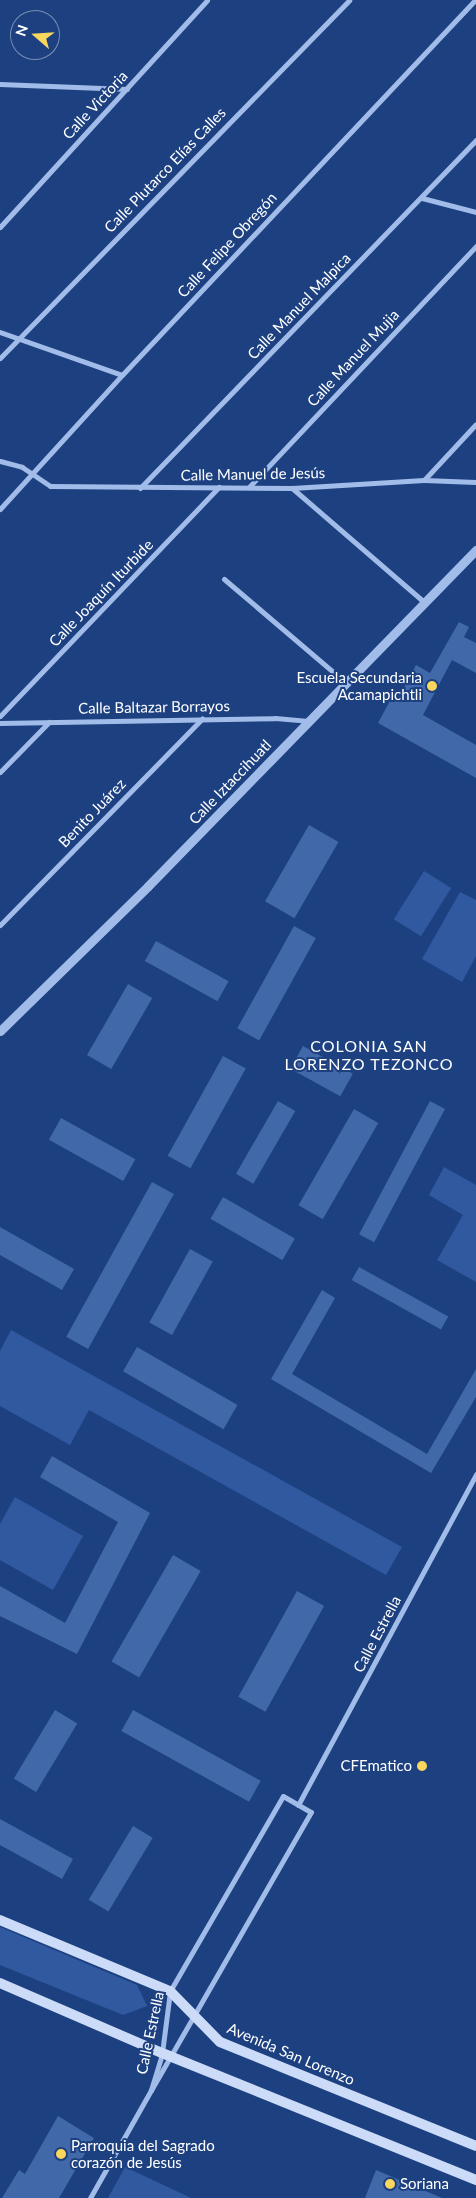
<!DOCTYPE html>
<meta charset="utf-8">
<style>
body{margin:0}
#map{position:relative;width:476px;height:2198px;overflow:hidden;background:#1d4180;font-family:Lato,sans-serif}
div>[style]{position:absolute}
.green>*{inset:0;background:#30599f;transform-origin:0 0}
.building>*{inset:0;background:#4168a8;transform-origin:0 0}
.minor>*{height:5px;margin:-2.5px;padding:0 2.5px;transform-origin:2.5px;border-radius:2.5px;background:#a1bce9}
.tertiary>*{height:9px;margin:-4.5px;padding:0 4.5px;transform-origin:4.5px;border-radius:4.5px;background:#a1bce9}
.secondary>*{height:10px;margin:-5px;padding:0 5px;transform-origin:5px;border-radius:5px;background:#ccdbf7}
.dots>*{width:14px;height:14px;translate:-50% -50%;box-sizing:border-box;border:2px solid #1d4180;border-radius:50%}
span{translate:-50% -50%;white-space:nowrap;text-align:center;line-height:1.15;-webkit-text-stroke:4px #1d4180;paint-order:stroke}
.street-label{font-size:15px;color:#fff}
.poi-label{font-size:15px;color:#fff}
.right{translate:-100% -50%;text-align:right}
.left{translate:0 -50%;text-align:left}
.neighbourhood-label{font-size:16px;color:#fff;letter-spacing:1px}
.north{position:absolute;left:10px;top:10px;width:50px;height:50px;box-sizing:border-box;background:#1d4180;border:1px solid #778db3;border-radius:50%;rotate:289deg;font-size:14px;font-weight:700;line-height:20px;text-align:center;color:#fff}
.north::after{content:'';display:block;margin:auto;width:18px;height:22px;background:#f9d75e;clip-path:polygon(50% 0,100% 100%,50% 72%,0 100%)}
</style>
<div id="map">
<div class="green">
<i style="left:424px;top:871px;width:32px;height:57px;rotate:32deg"></i>
<i style="clip-path:polygon(460px 892px,476px 900px,476px 956px,462px 982px,422px 959px)"></i>
<i style="clip-path:polygon(444px 1167px,476px 1185px,476px 1282px,437px 1260px,463px 1215px,429px 1195px)"></i>
<i style="clip-path:polygon(11px 1330px,402px 1547px,386px 1575px,89px 1410px,70px 1445px,0 1406px,0 1351px)"></i>
<i style="clip-path:polygon(15px 1497px,83px 1536px,53px 1590px,0 1560px,0 1524px)"></i>
<i style="clip-path:polygon(0 1927px,137px 1985px,147px 2006px,123px 2015px,0 1965px)"></i>
<i style="clip-path:polygon(125px 2167px,191px 2198px,108px 2198px)"></i>
</div>
<div class="building">
<i style="clip-path:polygon(459px 622px,469px 627px,464px 637px,476px 643px,476px 673px,452px 660px,423px 715px,476px 745px,476px 778px,378px 723px,392px 697px,397px 701px,416px 665px,430px 673px)"></i>
<i style="left:309px;top:825px;width:34px;height:88px;rotate:30deg"></i>
<i style="left:294px;top:926px;width:25px;height:117px;rotate:29deg"></i>
<i style="left:156px;top:941px;width:83px;height:23px;rotate:29deg"></i>
<i style="left:128px;top:984px;width:28px;height:82px;rotate:30deg"></i>
<i style="left:303px;top:1046px;width:57px;height:26px;rotate:29deg"></i>
<i style="left:223px;top:1056px;width:26px;height:114px;rotate:29deg"></i>
<i style="left:278px;top:1101px;width:20px;height:84px;rotate:30deg"></i>
<i style="left:430px;top:1101px;width:17px;height:151px;rotate:28deg"></i>
<i style="left:354px;top:1109px;width:28px;height:111px;rotate:30deg"></i>
<i style="left:61px;top:1118px;width:85px;height:25px;rotate:29deg"></i>
<i style="left:152px;top:1182px;width:25px;height:177px;rotate:29deg"></i>
<i style="left:223px;top:1197px;width:83px;height:25px;rotate:30deg"></i>
<i style="clip-path:polygon(0 1227px,74px 1269px,62px 1290px,0 1255px)"></i>
<i style="left:190px;top:1249px;width:26px;height:84px;rotate:29deg"></i>
<i style="left:359px;top:1267px;width:102px;height:15px;rotate:29deg"></i>
<i style="clip-path:polygon(322px 1290px,335px 1298px,292px 1374px,427px 1454px,476px 1369px,476px 1397px,431px 1473px,271px 1379px)"></i>
<i style="left:137px;top:1347px;width:116px;height:28px;rotate:30deg"></i>
<i style="clip-path:polygon(52px 1456px,150px 1513px,77px 1654px,0 1616px,0 1586px,65px 1623px,118px 1522px,40px 1477px)"></i>
<i style="left:173px;top:1555px;width:32px;height:123px;rotate:30deg"></i>
<i style="left:297px;top:1591px;width:31px;height:121px;rotate:29deg"></i>
<i style="left:55px;top:1710px;width:26px;height:80px;rotate:31deg"></i>
<i style="left:133px;top:1710px;width:146px;height:24px;rotate:29deg"></i>
<i style="clip-path:polygon(0 1819px,73px 1859px,62px 1879px,0 1845px)"></i>
<i style="left:133px;top:1826px;width:23px;height:86px;rotate:31deg"></i>
<i style="clip-path:polygon(58px 2116px,94px 2138px,59px 2198px,2px 2198px,19px 2170px,25px 2174px)"></i>
<i style="clip-path:polygon(376px 2170px,442px 2198px,365px 2198px)"></i>
</div>
<div class="minor">
<i style="left:0;top:84px;width:127px;rotate:2.3deg"></i>
<i style="left:422px;top:198px;width:56px;rotate:14.5deg"></i>
<i style="left:0;top:227px;width:307px;rotate:-47.6deg"></i>
<i style="left:0;top:332px;width:129px;rotate:19.4deg"></i>
<i style="left:0;top:358px;width:500px;rotate:-45.7deg"></i>
<i style="left:0;top:461px;width:23px;rotate:15deg"></i>
<i style="left:22px;top:467px;width:34px;rotate:34deg"></i>
<i style="left:50px;top:486px;width:242px;rotate:0.5deg"></i>
<i style="left:292px;top:488px;width:132px;rotate:-3.5deg"></i>
<i style="left:424px;top:480px;width:52px;rotate:2.2deg"></i>
<i style="left:424px;top:480px;width:76px;rotate:-47.1deg"></i>
<i style="left:249px;top:487px;width:331px;rotate:-46.7deg"></i>
<i style="left:140px;top:488px;width:484px;rotate:-46deg"></i>
<i style="left:292px;top:488px;width:176px;rotate:40.8deg"></i>
<i style="left:0;top:509px;width:181px;rotate:-47.7deg"></i>
<i style="left:122px;top:375px;width:515px;rotate:-46.73deg"></i>
<i style="left:224px;top:579px;width:159px;rotate:40.4deg"></i>
<i style="left:0;top:716px;width:317px;rotate:-46.3deg"></i>
<i style="left:0;top:723px;width:275px;rotate:-1deg"></i>
<i style="left:275px;top:718px;width:33px;rotate:5deg"></i>
<i style="left:0;top:772px;width:70px;rotate:-45.6deg"></i>
<i style="left:0;top:925px;width:289px;rotate:-45.6deg"></i>
<i style="left:298px;top:1805px;width:376px;rotate:-61.7deg"></i>
<i style="left:90px;top:2198px;width:124px;rotate:-60.5deg"></i>
<i style="left:151px;top:2090px;width:39px;rotate:-73deg"></i>
<i style="left:162px;top:2053px;width:63px;rotate:-82.6deg"></i>
<i style="left:170px;top:1991px;width:225px;rotate:-59.9deg"></i>
<i style="left:283px;top:1796px;width:32px;rotate:30deg"></i>
<i style="left:311px;top:1812px;width:321px;rotate:119.9deg"></i>
</div>
<div class="tertiary">
<i style="left:0;top:1031px;width:207px;rotate:-44.4deg"></i>
<i style="left:148px;top:886px;width:470px;rotate:-45.7deg"></i>
</div>
<div class="secondary">
<i style="left:0;top:1920px;width:184px;rotate:22.7deg"></i>
<i style="left:170px;top:1991px;width:71px;rotate:45.6deg"></i>
<i style="left:220px;top:2042px;width:276px;rotate:22.1deg"></i>
<i style="left:0;top:1983px;width:176px;rotate:23.4deg"></i>
<i style="left:162px;top:2053px;width:339px;rotate:22deg"></i>
</div>
<div class="dots">
<i style="left:432px;top:686px;background:#f9d75e"></i>
<i style="left:422px;top:1766px;background:#f9d75e"></i>
<i style="left:61px;top:2154px;background:#f9d75e"></i>
<i style="left:390px;top:2184px;background:#f9d75e"></i>
</div>
<div class="street-label">
<span style="left:95px;top:105px;rotate:-47deg">Calle Victoria</span>
<span style="left:165px;top:170px;rotate:-46deg">Calle Plutarco Elías Calles</span>
<span style="left:227px;top:245px;rotate:-47deg">Calle Felipe Obregón</span>
<span style="left:299px;top:306px;rotate:-46deg">Calle Manuel Malpica</span>
<span style="left:353px;top:358px;rotate:-47deg">Calle Manuel Mujia</span>
<span style="left:253px;top:474px;rotate:-1deg">Calle Manuel de Jesús</span>
<span style="left:101px;top:593px;rotate:-46deg">Calle Joaquín Iturbide</span>
<span style="left:154px;top:707px;rotate:-1deg">Calle Baltazar Borrayos</span>
<span style="left:230px;top:782px;rotate:-46deg">Calle Iztaccihuatl</span>
<span style="left:92px;top:813px;rotate:-46deg">Benito Juárez</span>
<span style="left:377px;top:1634px;rotate:-62deg">Calle Estrella</span>
<span style="left:150px;top:2033px;rotate:-78deg">Calle Estrella</span>
<span style="left:291px;top:2054px;rotate:23deg">Avenida San Lorenzo</span>
</div>
<div class="poi-label">
<span class="right" style="left:422px;top:686px">Escuela Secundaria<br>Acamapichtli</span>
<span class="right" style="left:412px;top:1766px">CFEmatico</span>
<span class="left" style="left:71px;top:2154px">Parroquia del Sagrado<br>corazón de Jesús</span>
<span class="left" style="left:400px;top:2184px">Soriana</span>
</div>
<div class="neighbourhood-label">
<span style="left:369px;top:1055px">COLONIA SAN<br>LORENZO TEZONCO</span>
</div>
<div class="north">N</div>
</div>
